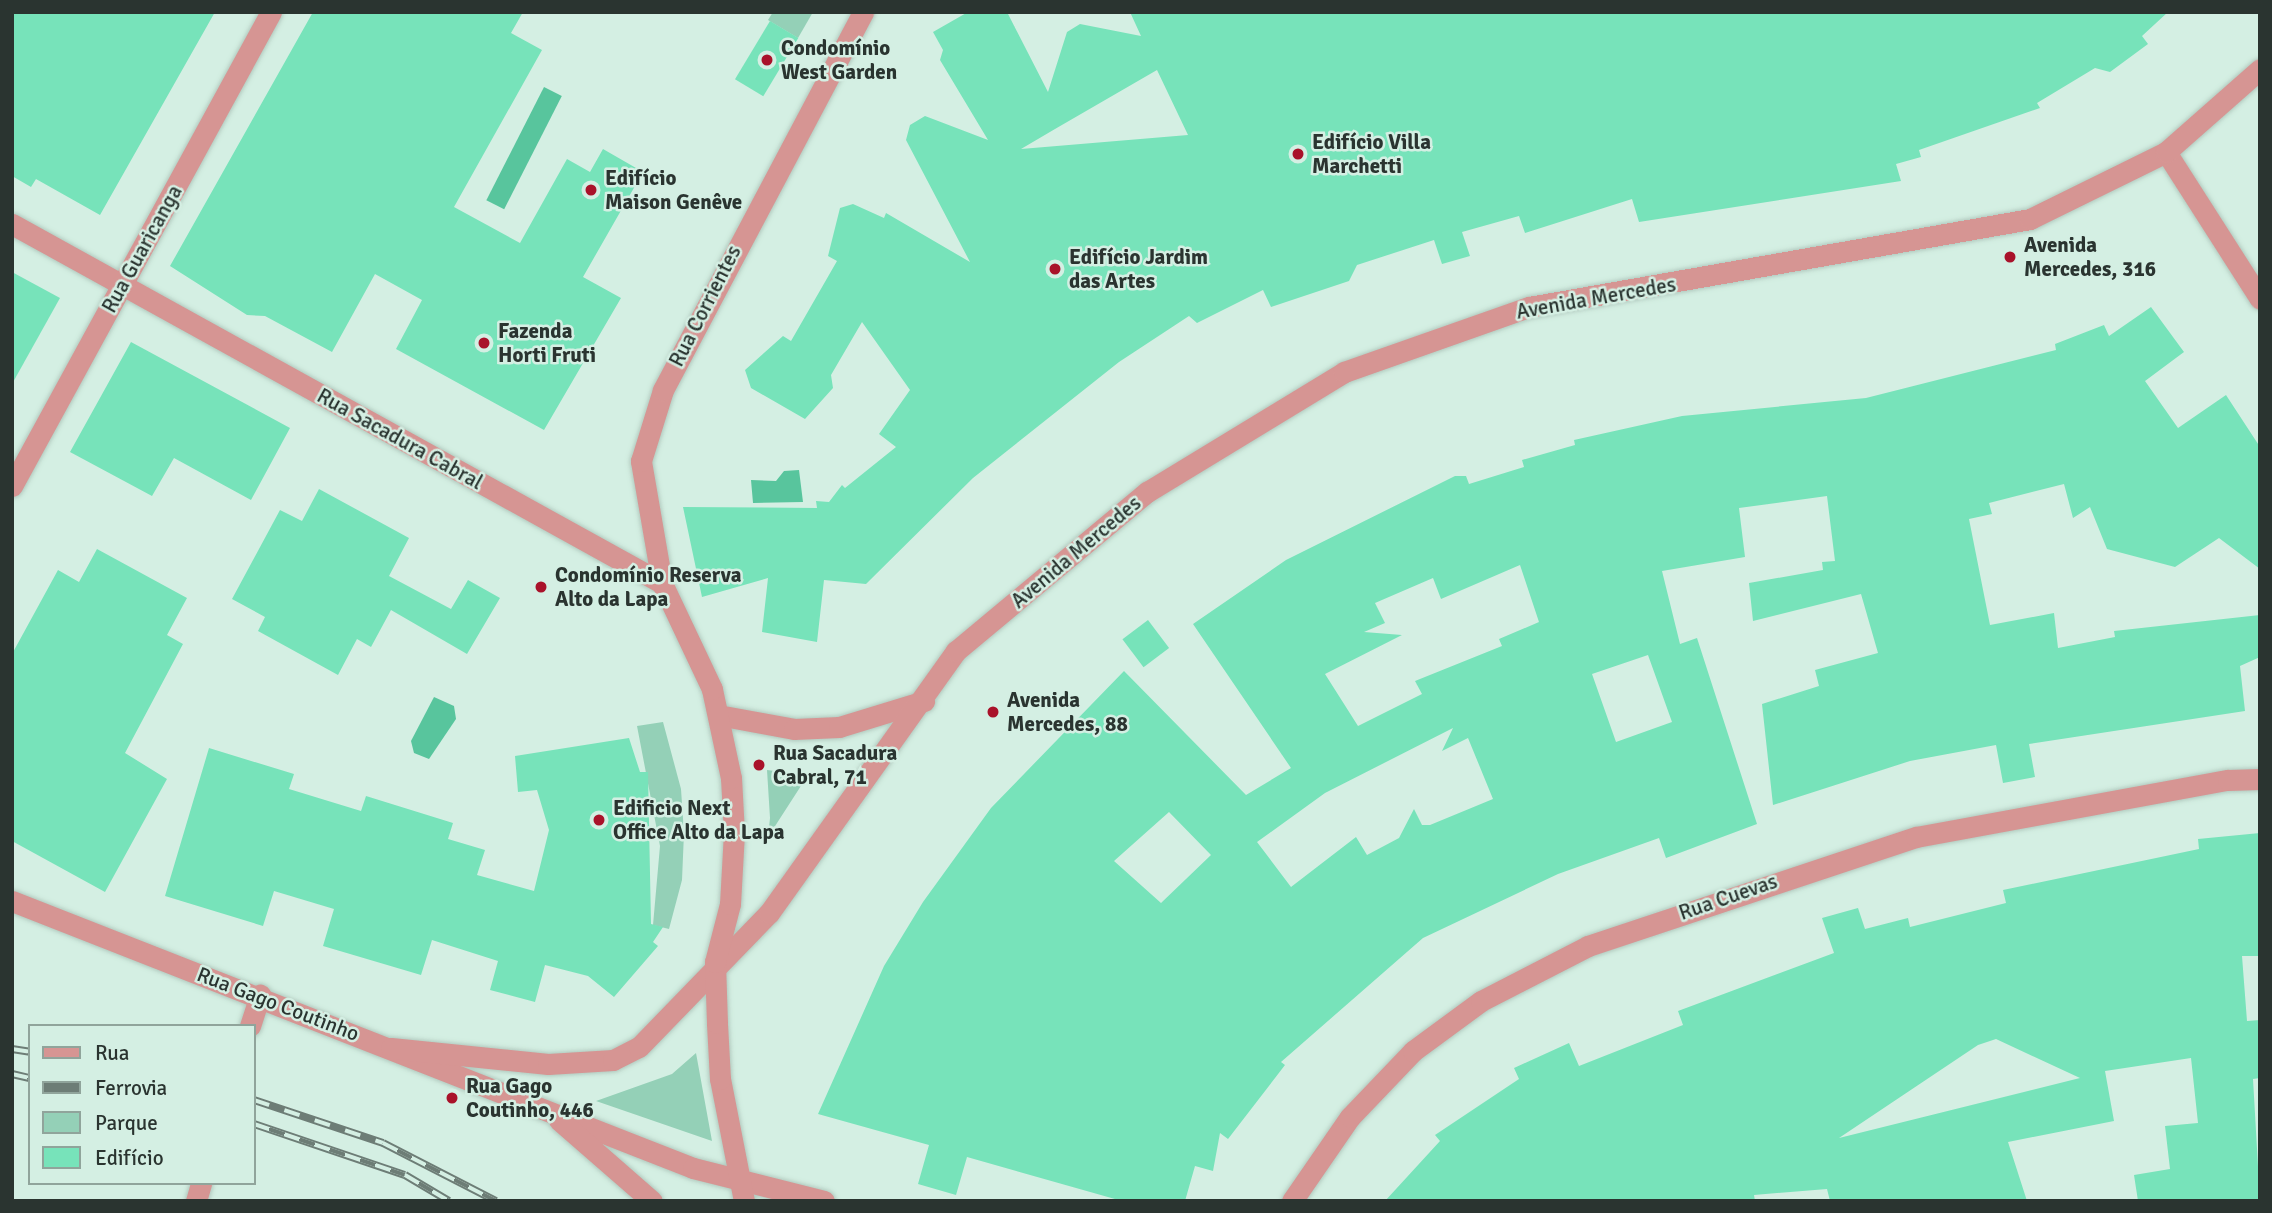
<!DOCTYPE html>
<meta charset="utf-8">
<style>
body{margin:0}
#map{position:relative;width:2272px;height:1213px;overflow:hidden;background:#d4efe3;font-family:Signika,sans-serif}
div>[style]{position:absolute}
.green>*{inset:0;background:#94d0b7}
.water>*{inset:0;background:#58c59d;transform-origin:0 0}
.building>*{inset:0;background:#77e3ba;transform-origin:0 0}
.roads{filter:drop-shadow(0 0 2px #b2cabf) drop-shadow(0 0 2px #b2cabf)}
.minor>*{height:21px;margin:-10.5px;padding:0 10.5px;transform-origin:10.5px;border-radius:10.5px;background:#d69593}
.rail>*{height:8px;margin-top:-4px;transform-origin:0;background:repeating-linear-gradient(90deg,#d4efe3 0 16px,#6d7d76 0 32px);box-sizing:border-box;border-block:2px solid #6d7d76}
.dots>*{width:19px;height:19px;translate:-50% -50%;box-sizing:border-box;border:4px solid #d4efe3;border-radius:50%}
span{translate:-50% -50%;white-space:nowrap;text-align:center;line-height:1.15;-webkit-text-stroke:5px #d4efe3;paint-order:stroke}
.poi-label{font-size:21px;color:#2a3430;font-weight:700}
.left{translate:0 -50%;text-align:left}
.street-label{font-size:21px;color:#2a3430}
.frame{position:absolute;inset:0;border:14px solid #2a3430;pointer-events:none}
.legend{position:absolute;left:28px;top:1024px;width:228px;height:161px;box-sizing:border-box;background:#d4efe3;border:2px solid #90a49b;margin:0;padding:9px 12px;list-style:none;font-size:21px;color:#2a3430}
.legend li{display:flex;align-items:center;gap:14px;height:35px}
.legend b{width:35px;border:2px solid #90a49b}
</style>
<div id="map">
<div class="green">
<i style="clip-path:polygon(773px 12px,813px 12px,798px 38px,768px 20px)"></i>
<i style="clip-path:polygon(663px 722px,681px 789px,684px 833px,682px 880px,669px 929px,653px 925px,660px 846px,637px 726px)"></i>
<i style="clip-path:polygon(767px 770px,808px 775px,768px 837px,770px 818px)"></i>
<i style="clip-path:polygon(696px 1053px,712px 1141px,596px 1101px,672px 1074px)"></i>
</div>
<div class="water">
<i style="left:544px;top:87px;width:20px;height:127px;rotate:27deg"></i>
<i style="clip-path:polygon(799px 470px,803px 502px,753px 503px,751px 480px,776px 481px,784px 471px)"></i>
<i style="clip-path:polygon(434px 697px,454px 706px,456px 719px,429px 759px,414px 753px,411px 741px)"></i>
</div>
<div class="building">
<i style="clip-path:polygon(12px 12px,215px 12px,100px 215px,36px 179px,31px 187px,12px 176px)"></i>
<i style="clip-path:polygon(313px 12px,523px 12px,511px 33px,542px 50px,454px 207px,520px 243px,567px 159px,590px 172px,603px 149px,643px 172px,583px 277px,621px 298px,544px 430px,396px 349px,422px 300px,375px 274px,332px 352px,265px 316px,247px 315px,170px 266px)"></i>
<i style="clip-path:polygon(evenodd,968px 12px,1007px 12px,1048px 92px,1067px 32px,1080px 24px,1141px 36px,1130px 12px,2168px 12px,2142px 36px,2148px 44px,2110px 72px,2095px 68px,2037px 103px,2040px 108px,1919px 150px,1921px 157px,1896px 164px,1901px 181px,1639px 222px,1632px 199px,1525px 233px,1519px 216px,1462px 232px,1470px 256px,1442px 264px,1434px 240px,1357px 265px,1349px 281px,1271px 307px,1263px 290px,1197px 323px,1189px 316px,1119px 362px,973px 478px,866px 584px,824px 580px,817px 642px,762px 632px,768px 578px,702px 597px,683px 507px,817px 508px,816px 501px,829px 502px,842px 485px,845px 488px,896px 447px,879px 434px,910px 390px,862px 322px,831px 375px,833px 388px,805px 419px,751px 388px,745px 370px,783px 336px,791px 341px,837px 261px,828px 256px,840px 208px,853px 204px,884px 218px,886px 213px,970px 262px,906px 140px,910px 125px,925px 116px,988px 140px,940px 60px,943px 50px,933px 32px,968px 12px,1157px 70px,1188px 135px,1021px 149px,1055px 129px,1157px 70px)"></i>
<i style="left:770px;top:21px;width:33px;height:68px;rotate:31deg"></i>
<i style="clip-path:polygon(12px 272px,60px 298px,12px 384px)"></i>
<i style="clip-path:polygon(evenodd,2151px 307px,2184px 352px,2145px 381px,2178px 428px,2226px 395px,2260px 447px,2260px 569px,2219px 538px,2175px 567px,2107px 549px,2090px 507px,2073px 518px,2064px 484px,1989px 503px,1992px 514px,1969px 519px,1990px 625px,2054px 613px,2058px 648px,2115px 637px,2114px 631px,2260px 615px,2260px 657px,2240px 666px,2245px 711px,2029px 744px,2035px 777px,2003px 783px,1996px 745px,1910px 761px,1773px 805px,1762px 704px,1819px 686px,1815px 670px,1878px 653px,1861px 594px,1753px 621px,1749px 583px,1823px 570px,1822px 562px,1835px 561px,1827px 496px,1739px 508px,1745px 557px,1662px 571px,1680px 644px,1697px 638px,1757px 824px,1666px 858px,1659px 838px,1558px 874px,1423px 938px,1281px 1062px,1285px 1065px,1228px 1139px,1220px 1133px,1213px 1171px,1195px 1166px,1185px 1201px,1122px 1201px,967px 1157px,956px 1195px,918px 1184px,929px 1145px,818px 1114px,884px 966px,923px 902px,991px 808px,1124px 671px,1246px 795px,1291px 768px,1193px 624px,1286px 560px,1455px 476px,1466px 476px,1469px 484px,1524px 467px,1522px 460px,1575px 445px,1574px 440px,1682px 416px,1866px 398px,2056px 350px,2055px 344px,2104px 325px,2109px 336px,2151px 307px,1520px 565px,1539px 622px,1499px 639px,1502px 646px,1415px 681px,1422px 694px,1358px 726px,1325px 674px,1402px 635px,1364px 632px,1385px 623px,1375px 603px,1433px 578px,1441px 599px,1520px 565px,2151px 307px,1648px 655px,1672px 722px,1616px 742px,1592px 674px,1648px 655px,2151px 307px,1453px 728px,1442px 751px,1468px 738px,1493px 799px,1430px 825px,1422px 825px,1414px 809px,1399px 838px,1367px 855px,1356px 837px,1291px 887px,1257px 842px,1325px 793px,1453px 728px,2151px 307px,1169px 812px,1211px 855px,1161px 903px,1114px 861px,1169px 812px)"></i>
<i style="clip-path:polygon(131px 342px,290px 428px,251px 500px,174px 458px,152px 496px,70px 452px)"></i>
<i style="clip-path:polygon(319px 489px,409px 538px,389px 576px,451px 609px,468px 580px,500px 598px,467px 654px,391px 610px,371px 647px,357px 639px,338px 675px,258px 631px,265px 617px,232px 599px,280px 510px,302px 521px)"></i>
<i style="clip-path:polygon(97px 549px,187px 598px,167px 635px,183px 644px,125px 753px,167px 779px,105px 892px,12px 841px,12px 654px,58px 570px,79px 582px)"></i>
<i style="left:1148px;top:620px;width:35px;height:32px;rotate:53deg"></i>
<i style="clip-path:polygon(629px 738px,640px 772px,648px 772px,651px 924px,663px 927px,653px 942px,658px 946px,614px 997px,588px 976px,545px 965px,535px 1002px,490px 990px,498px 961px,432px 940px,421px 975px,323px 946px,334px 909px,274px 891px,263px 926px,165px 896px,209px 748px,294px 774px,289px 789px,361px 811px,366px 796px,453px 823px,448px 839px,485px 850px,477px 875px,534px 891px,549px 830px,537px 790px,518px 792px,515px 756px)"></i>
<i style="clip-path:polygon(evenodd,2260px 833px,2258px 956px,2242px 956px,2247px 1021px,2260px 1020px,2260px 1078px,2253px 1079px,2260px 1201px,2138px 1201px,2134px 1175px,2170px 1169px,2165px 1126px,2198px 1123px,2191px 1058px,2105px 1071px,2114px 1121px,2008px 1142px,2027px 1201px,1830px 1201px,1827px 1189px,1754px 1195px,1755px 1201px,1385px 1201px,1440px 1141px,1435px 1135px,1519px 1079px,1514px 1068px,1569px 1043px,1579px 1066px,1683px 1025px,1678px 1011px,1834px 953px,1822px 918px,1858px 908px,1865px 929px,1908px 918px,1910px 927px,2006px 903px,2003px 890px,2199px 849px,2198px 839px,2260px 833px,1996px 1039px,2080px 1078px,1839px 1138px,1978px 1045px,1996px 1039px)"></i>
</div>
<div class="roads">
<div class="minor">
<i style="left:2166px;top:152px;width:174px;rotate:57.4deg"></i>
<i style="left:12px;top:224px;width:743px;rotate:28.91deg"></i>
<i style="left:12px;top:486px;width:540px;rotate:-61.35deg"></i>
<i style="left:718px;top:715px;width:77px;rotate:10.4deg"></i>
<i style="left:794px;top:729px;width:45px;rotate:-2.5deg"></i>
<i style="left:839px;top:727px;width:89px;rotate:-17deg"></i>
<i style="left:12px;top:901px;width:731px;rotate:21.41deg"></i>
<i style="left:693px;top:1168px;width:135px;rotate:14.1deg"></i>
<i style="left:250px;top:1026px;width:33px;rotate:-72deg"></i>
<i style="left:391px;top:1048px;width:158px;rotate:5.8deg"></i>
<i style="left:548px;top:1064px;width:65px;rotate:-3.5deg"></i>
<i style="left:613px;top:1060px;width:29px;rotate:-27deg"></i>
<i style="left:639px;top:1047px;width:187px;rotate:-45.9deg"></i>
<i style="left:769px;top:913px;width:322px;rotate:-54.5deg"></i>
<i style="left:956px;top:651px;width:249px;rotate:-39.8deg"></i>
<i style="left:1147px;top:492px;width:231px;rotate:-31.3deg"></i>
<i style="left:1344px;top:372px;width:196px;rotate:-19.4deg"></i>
<i style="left:1529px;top:307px;width:509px;rotate:-9.96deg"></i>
<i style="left:2030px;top:219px;width:152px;rotate:-26.2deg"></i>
<i style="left:2166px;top:152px;width:125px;rotate:-41.4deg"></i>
<i style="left:559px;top:1120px;width:123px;rotate:41.1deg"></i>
<i style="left:196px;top:1201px;width:19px;rotate:-74deg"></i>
<i style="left:744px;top:1201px;width:124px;rotate:-101.1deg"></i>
<i style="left:720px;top:1079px;width:56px;rotate:-93.1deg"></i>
<i style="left:717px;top:1023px;width:61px;rotate:-91.9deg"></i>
<i style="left:715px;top:962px;width:60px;rotate:-75.5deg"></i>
<i style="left:730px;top:904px;width:71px;rotate:-86.8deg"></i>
<i style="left:734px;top:833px;width:55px;rotate:-93.1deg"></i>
<i style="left:731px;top:778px;width:91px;rotate:-102.1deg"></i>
<i style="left:712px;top:689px;width:117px;rotate:-115.3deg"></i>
<i style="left:662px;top:583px;width:124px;rotate:-99.8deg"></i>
<i style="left:641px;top:461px;width:74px;rotate:-72.8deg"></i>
<i style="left:663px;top:390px;width:428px;rotate:-62.1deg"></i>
<i style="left:1292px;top:1201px;width:102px;rotate:-55.4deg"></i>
<i style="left:1350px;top:1117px;width:91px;rotate:-46.3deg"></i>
<i style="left:1413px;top:1051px;width:84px;rotate:-36.3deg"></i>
<i style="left:1481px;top:1001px;width:120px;rotate:-27.2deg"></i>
<i style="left:1588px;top:946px;width:346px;rotate:-18.4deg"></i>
<i style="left:1916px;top:837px;width:317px;rotate:-10.4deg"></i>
<i style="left:2228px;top:780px;width:32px;rotate:-2deg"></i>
</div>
</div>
<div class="rail">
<i style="left:12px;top:1049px;width:18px;rotate:9deg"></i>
<i style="left:12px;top:1074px;width:18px;rotate:13deg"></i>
<i style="left:254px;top:1100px;width:136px;rotate:18.4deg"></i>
<i style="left:383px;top:1143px;width:127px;rotate:27.2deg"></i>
<i style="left:254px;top:1124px;width:159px;rotate:18.7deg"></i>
<i style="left:405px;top:1175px;width:51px;rotate:30.6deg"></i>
</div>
<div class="dots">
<i style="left:767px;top:60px;background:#a9122a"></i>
<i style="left:1298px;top:154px;background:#a9122a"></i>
<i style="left:591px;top:190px;background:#a9122a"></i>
<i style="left:2010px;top:257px;background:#a9122a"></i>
<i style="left:1055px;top:269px;background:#a9122a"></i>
<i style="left:484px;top:343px;background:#a9122a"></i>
<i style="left:541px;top:587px;background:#a9122a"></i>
<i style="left:993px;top:712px;background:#a9122a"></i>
<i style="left:759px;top:765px;background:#a9122a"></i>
<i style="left:599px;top:820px;background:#a9122a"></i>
<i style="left:452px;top:1098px;background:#a9122a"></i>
</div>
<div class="poi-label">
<span class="left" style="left:781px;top:60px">Condomínio<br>West Garden</span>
<span class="left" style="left:1312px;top:154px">Edifício Villa<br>Marchetti</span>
<span class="left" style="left:605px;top:190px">Edifício<br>Maison Genêve</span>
<span class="left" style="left:2024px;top:257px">Avenida<br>Mercedes, 316</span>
<span class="left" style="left:1069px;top:269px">Edifício Jardim<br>das Artes</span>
<span class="left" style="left:498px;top:343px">Fazenda<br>Horti Fruti</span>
<span class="left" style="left:555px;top:587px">Condomínio Reserva<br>Alto da Lapa</span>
<span class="left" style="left:1007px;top:712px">Avenida<br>Mercedes, 88</span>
<span class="left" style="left:773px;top:765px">Rua Sacadura<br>Cabral, 71</span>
<span class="left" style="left:613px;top:820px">Edificio Next<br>Office Alto da Lapa</span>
<span class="left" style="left:466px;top:1098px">Rua Gago<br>Coutinho, 446</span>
</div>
<div class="street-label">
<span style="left:142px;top:249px;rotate:-61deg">Rua Guaricanga</span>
<span style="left:1596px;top:298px;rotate:-10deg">Avenida Mercedes</span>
<span style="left:705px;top:306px;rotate:-63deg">Rua Corrientes</span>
<span style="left:400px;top:439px;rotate:29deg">Rua Sacadura Cabral</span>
<span style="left:1076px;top:552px;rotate:-40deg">Avenida Mercedes</span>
<span style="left:1728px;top:897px;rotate:-19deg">Rua Cuevas</span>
<span style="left:278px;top:1004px;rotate:21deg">Rua Gago Coutinho</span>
</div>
<div class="frame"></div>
<ul class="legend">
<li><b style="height:9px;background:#d69593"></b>Rua</li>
<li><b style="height:9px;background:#6d7d76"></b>Ferrovia</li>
<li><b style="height:19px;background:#94d0b7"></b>Parque</li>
<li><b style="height:19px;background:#77e3ba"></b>Edifício</li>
</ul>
</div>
